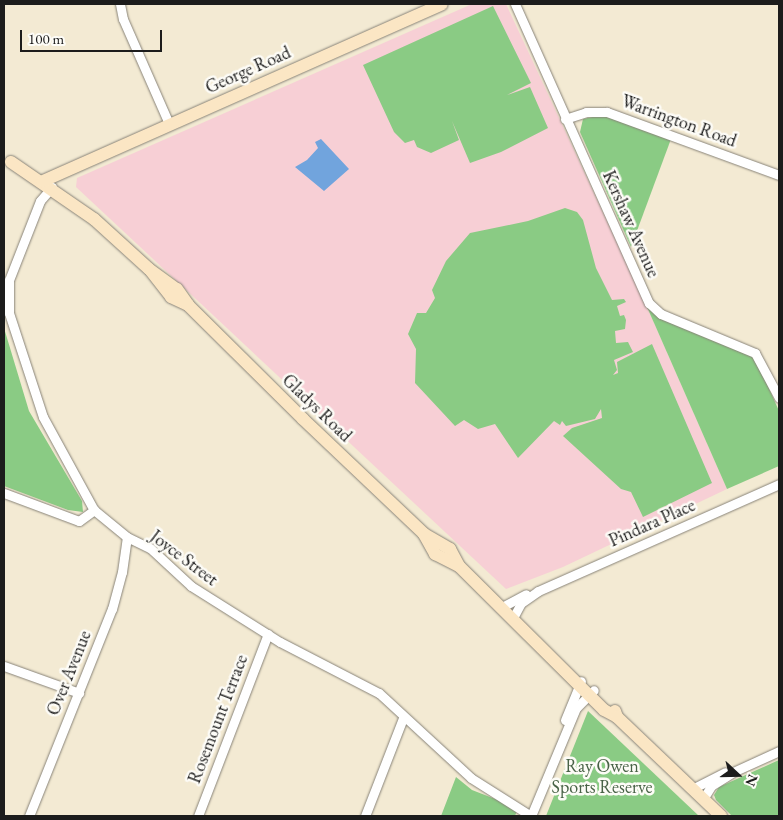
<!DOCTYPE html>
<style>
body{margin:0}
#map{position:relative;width:783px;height:820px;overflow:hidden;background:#f3ead3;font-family:"EB Garamond",serif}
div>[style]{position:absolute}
.built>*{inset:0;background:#f7cfd5}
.green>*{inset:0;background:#8acb84}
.water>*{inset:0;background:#71a4dd}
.roads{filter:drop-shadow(0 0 1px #888378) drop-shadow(0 0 1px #888378)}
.street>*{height:9px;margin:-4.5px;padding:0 4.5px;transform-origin:4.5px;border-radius:4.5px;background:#fff}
.secondary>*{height:12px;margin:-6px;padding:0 6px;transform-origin:6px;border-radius:6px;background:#fbe6c4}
span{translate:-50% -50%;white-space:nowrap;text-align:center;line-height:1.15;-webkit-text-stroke:5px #fdfcf7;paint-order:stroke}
.street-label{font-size:18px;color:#1c1c1c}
.park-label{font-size:18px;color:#486246}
.frame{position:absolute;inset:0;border:5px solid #1c1c1c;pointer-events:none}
.north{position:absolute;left:713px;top:750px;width:50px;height:50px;-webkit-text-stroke:4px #fdfcf7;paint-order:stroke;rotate:111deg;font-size:14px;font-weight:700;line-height:20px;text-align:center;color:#1c1c1c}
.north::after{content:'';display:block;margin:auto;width:18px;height:22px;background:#1c1c1c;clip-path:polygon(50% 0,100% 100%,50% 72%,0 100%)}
.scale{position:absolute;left:20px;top:30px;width:142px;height:22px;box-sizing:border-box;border:2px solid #1c1c1c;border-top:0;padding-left:6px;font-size:15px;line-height:18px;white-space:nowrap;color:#1c1c1c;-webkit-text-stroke:4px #fdfcf7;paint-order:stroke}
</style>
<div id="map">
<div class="built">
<i style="clip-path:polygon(472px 4px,506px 4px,647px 307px,727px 489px,563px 567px,506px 589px,76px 187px,77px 178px)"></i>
</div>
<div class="green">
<i style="clip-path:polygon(493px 6px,531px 83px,507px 95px,530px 87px,548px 128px,501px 152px,470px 163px,452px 121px,459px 140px,431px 153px,417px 147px,414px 140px,405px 143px,394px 132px,363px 65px)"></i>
<i style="clip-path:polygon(602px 115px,671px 139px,631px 247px,580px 132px,583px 119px)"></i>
<i style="clip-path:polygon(565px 208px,577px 212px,583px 220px,596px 268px,612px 300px,624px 299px,626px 302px,617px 306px,620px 316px,624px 315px,626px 320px,625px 329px,615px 331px,616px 343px,628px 342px,633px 352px,614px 360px,617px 370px,613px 375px,618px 373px,617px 362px,652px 344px,712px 483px,643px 517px,631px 492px,621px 489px,563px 436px,572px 428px,602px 418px,601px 409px,595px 419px,566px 426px,562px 421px,560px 425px,554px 421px,518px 458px,495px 424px,478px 429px,464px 420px,455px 426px,415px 383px,416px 349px,408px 334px,417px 313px,426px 313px,435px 298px,432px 290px,446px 261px,470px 233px,528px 221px)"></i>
<i style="clip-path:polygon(647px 307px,753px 352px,779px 411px,779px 466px,727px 489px)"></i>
<i style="clip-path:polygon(4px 328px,29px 411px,82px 501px,83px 512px,68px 510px,4px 486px)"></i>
<i style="clip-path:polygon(588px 711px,699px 816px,546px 816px)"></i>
<i style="clip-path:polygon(779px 760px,779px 816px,732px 816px,716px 800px,714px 795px,719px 787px)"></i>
<i style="clip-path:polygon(456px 777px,472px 790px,518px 808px,515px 816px,441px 816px)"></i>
</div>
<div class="water">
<i style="clip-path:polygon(321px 139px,349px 169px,324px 191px,295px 167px,307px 160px,318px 148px,315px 142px)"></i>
</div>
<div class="roads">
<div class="street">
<i style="left:120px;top:4px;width:15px;rotate:79deg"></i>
<i style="left:123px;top:19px;width:115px;rotate:66.3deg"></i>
<i style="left:515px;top:4px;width:328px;rotate:65.9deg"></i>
<i style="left:649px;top:303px;width:16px;rotate:43deg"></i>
<i style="left:661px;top:314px;width:102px;rotate:22.5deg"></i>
<i style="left:755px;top:353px;width:51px;rotate:61.9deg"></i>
<i style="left:565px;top:119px;width:22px;rotate:-18deg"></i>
<i style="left:586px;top:112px;width:21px"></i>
<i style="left:607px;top:112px;width:183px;rotate:20.1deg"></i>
<i style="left:52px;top:187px;width:18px;rotate:131deg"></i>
<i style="left:40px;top:201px;width:85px;rotate:111.4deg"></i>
<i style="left:9px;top:280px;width:33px;rotate:90deg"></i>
<i style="left:9px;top:313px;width:109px;rotate:71.9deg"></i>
<i style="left:43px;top:417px;width:106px;rotate:61.3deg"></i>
<i style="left:94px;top:510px;width:43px;rotate:39.3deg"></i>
<i style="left:127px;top:537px;width:25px;rotate:26deg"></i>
<i style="left:150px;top:548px;width:56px;rotate:42.8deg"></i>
<i style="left:191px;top:586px;width:105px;rotate:32.2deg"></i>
<i style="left:280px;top:642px;width:111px;rotate:27.3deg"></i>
<i style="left:379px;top:693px;width:125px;rotate:42.7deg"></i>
<i style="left:471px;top:778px;width:71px;rotate:32.3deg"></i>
<i style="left:4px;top:493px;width:80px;rotate:20.5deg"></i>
<i style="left:79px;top:521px;width:19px;rotate:-36deg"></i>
<i style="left:502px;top:607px;width:27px;rotate:-28deg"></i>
<i style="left:513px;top:618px;width:17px;rotate:-62deg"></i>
<i style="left:521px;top:603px;width:21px;rotate:-35deg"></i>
<i style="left:538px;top:591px;width:264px;rotate:-23.9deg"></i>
<i style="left:4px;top:666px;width:80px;rotate:19.8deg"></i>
<i style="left:565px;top:720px;width:42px;rotate:-67.7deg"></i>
<i style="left:692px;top:789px;width:37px;rotate:-27deg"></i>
<i style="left:703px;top:799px;width:15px;rotate:-58deg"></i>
<i style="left:711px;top:786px;width:26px;rotate:-32deg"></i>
<i style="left:733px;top:772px;width:51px;rotate:-24.5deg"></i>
<i style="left:29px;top:816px;width:223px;rotate:-68.2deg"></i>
<i style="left:112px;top:609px;width:38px;rotate:-75deg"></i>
<i style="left:122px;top:572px;width:35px;rotate:-82deg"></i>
<i style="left:198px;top:816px;width:195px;rotate:-69deg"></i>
<i style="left:365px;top:816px;width:105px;rotate:-68.8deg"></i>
<i style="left:531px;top:816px;width:117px;rotate:-67.4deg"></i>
<i style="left:576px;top:708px;width:25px;rotate:-45deg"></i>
</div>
<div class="secondary">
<i style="left:11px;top:162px;width:101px;rotate:34.5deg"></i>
<i style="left:94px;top:219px;width:74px;rotate:42.3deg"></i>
<i style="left:149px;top:269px;width:34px;rotate:36deg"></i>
<i style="left:177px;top:289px;width:19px;rotate:55deg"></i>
<i style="left:188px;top:305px;width:162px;rotate:44.7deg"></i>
<i style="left:303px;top:419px;width:167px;rotate:43.5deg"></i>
<i style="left:424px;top:534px;width:30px;rotate:30deg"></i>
<i style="left:450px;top:549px;width:19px;rotate:62deg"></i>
<i style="left:459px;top:566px;width:204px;rotate:44.8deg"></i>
<i style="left:604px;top:710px;width:15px;rotate:28deg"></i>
<i style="left:43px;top:181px;width:436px;rotate:-23.9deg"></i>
<i style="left:151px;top:271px;width:33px;rotate:52deg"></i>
<i style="left:171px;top:297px;width:19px;rotate:25deg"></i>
<i style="left:424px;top:534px;width:23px;rotate:61deg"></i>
<i style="left:435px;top:554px;width:27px;rotate:27deg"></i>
<i style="left:615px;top:711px;width:6px;rotate:72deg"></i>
<i style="left:617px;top:717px;width:144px;rotate:43.6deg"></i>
</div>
</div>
<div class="street-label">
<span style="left:248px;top:70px;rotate:-24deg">George Road</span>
<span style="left:679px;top:121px;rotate:20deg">Warrington Road</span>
<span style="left:631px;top:224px;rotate:66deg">Kershaw Avenue</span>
<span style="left:317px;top:408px;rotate:44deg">Gladys Road</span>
<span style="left:652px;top:523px;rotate:-24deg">Pindara Place</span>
<span style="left:184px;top:558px;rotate:37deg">Joyce Street</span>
<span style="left:69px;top:673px;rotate:-68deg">Over Avenue</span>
<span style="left:218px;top:719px;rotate:-69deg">Rosemount Terrace</span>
</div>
<div class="park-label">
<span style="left:602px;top:777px">Ray Owen<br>Sports Reserve</span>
</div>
<div class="frame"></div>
<div class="north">N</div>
<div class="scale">100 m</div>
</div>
